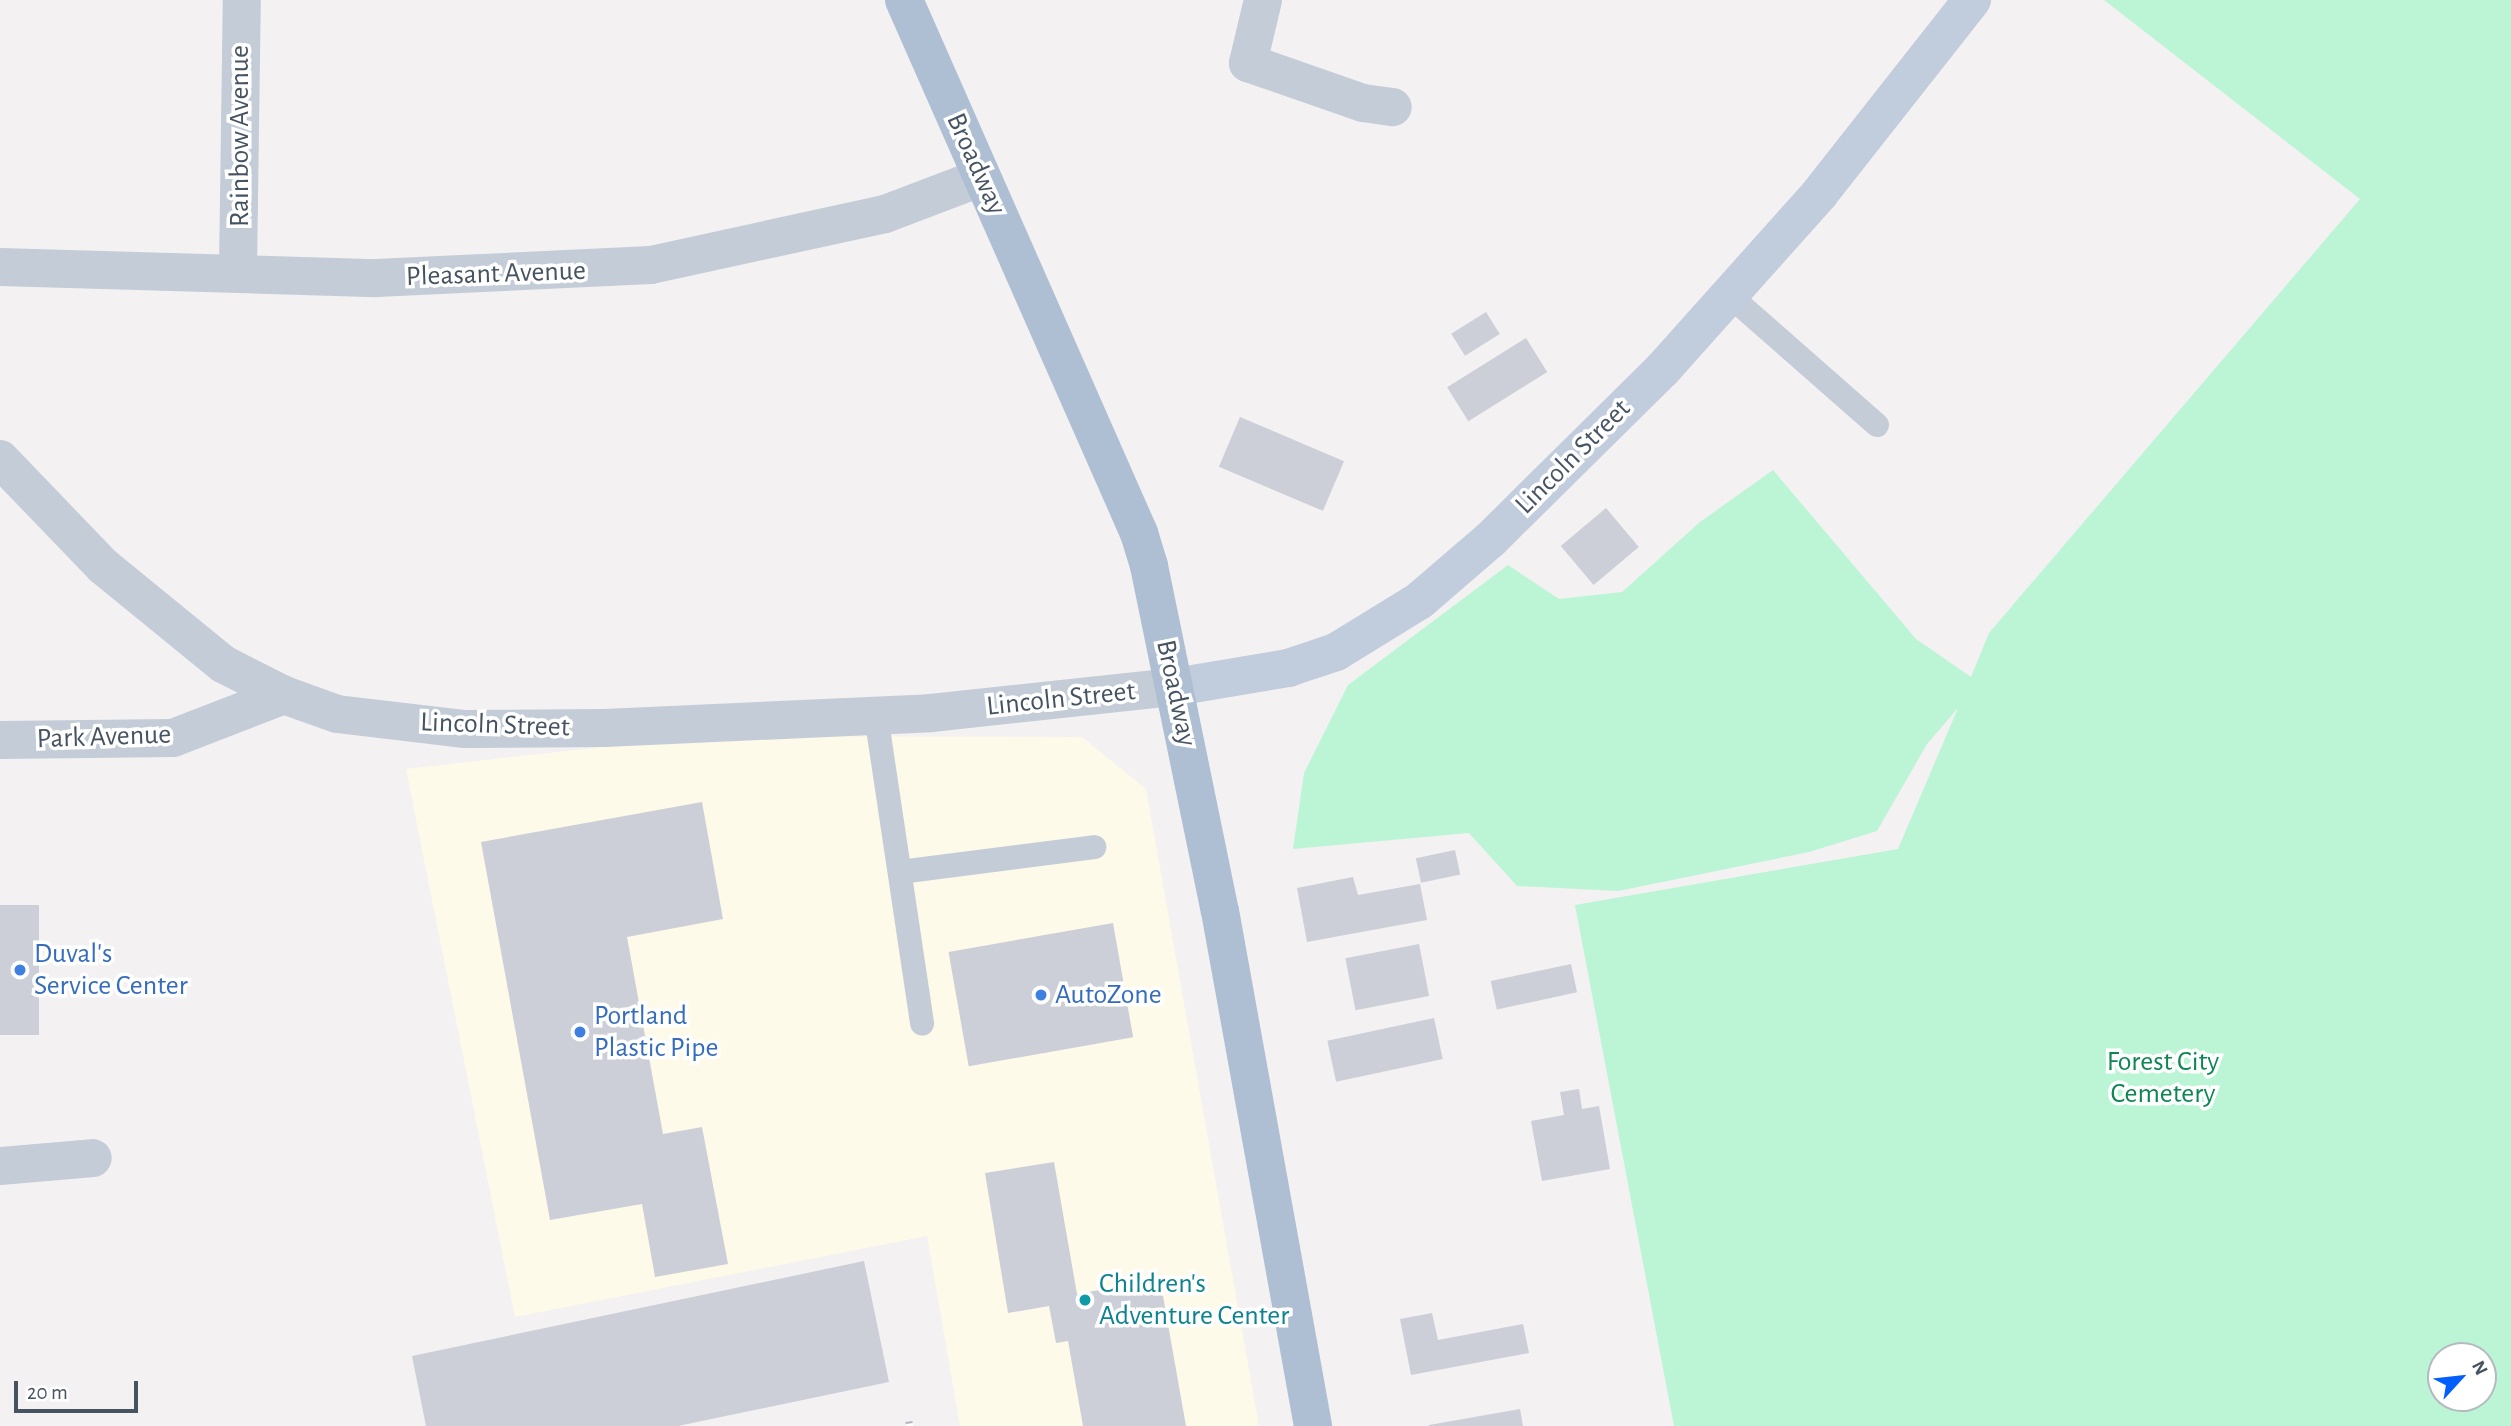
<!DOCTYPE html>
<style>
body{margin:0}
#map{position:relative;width:2511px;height:1426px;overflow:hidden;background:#f3f1f1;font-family:"Alegreya Sans",sans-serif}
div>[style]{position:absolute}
.commercial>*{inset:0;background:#fefaea}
.green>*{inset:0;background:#bbf5d5}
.building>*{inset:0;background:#cccfd7;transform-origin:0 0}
.service>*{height:24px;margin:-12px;padding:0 12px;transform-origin:12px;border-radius:12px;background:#c3ccd7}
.minor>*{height:38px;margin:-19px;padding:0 19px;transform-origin:19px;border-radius:19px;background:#c3ccd7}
.secondary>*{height:38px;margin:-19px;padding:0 19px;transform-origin:19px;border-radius:19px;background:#c1ccdc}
.primary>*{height:38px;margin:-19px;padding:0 19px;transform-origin:19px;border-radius:19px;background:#aebed3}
.rail>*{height:8px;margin-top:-4px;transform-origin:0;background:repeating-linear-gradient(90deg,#fff 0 16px,#b2b5bc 0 32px);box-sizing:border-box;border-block:2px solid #b2b5bc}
.dots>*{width:19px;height:19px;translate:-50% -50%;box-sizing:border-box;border:4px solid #fff;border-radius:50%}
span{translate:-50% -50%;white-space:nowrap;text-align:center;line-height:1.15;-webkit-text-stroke:7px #fff;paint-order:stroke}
.street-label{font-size:28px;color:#465361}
.shop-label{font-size:28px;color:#366cbe}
.left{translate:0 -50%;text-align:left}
.park-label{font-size:28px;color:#0c8752}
.culture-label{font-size:28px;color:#0d838f}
.north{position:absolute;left:2427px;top:1342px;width:70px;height:70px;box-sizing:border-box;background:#fff;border:2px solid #b5bac0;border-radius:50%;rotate:63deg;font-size:19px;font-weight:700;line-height:28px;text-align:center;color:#465361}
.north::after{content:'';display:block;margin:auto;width:24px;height:32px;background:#035ffc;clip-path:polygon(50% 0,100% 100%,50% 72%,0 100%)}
.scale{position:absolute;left:14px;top:1381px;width:124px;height:32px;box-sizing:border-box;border:4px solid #465361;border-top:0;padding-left:9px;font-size:21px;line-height:24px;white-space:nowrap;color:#465361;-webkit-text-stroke:5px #fff;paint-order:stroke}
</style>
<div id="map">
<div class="commercial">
<i style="clip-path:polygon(701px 736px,1082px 737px,1146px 789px,1259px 1426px,960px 1426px,927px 1236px,515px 1317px,406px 769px)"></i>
</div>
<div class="green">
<i style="clip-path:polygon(evenodd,2104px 0,2511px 0,2511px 1426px,1674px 1426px,1575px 905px,1898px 849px,1958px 708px,1927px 744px,1877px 831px,1809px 852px,1618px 891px,1517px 886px,1469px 833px,1293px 849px,1304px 773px,1348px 685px,1508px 565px,1559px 599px,1622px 592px,1700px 522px,1773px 470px,1916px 639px,1971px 677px,1989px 633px,2360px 199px,2104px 0,2441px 1356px,2483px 1356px,2483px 1398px,2441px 1398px,2441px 1356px)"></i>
</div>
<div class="building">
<i style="left:1486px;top:312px;width:26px;height:41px;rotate:58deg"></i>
<i style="left:1526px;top:338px;width:40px;height:93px;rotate:58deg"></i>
<i style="left:1240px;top:417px;width:113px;height:54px;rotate:23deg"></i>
<i style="left:1606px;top:508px;width:51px;height:59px;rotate:50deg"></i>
<i style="clip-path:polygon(702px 802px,723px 919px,627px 937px,663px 1134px,702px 1127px,728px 1264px,655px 1277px,642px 1204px,550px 1220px,481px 842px)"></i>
<i style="left:1455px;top:850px;width:25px;height:40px;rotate:78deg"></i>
<i style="clip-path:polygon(1353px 877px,1358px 895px,1420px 884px,1427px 920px,1307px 942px,1297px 888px)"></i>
<i style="left:0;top:905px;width:39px;height:130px"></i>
<i style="left:1113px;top:923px;width:116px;height:167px;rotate:80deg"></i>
<i style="left:1419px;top:944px;width:53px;height:75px;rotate:79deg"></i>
<i style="left:1571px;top:964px;width:29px;height:82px;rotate:78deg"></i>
<i style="left:1434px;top:1018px;width:42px;height:109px;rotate:78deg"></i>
<i style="clip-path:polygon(1579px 1089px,1582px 1109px,1599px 1106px,1610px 1169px,1542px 1181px,1531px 1121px,1564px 1115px,1560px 1092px)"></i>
<i style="clip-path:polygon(1054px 1162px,1077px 1294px,1160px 1279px,1186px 1426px,1083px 1426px,1068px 1341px,1056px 1343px,1049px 1306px,1008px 1313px,985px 1173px)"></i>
<i style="clip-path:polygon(864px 1261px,889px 1382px,678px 1426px,426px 1426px,412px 1356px)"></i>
<i style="clip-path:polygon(1432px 1313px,1438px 1340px,1523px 1324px,1529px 1353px,1411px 1375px,1400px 1319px)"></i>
<i style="clip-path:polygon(1520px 1409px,1523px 1426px,1429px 1426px,1429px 1425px)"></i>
</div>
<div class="service">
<i style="left:1729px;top:295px;width:197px;rotate:41.3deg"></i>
<i style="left:876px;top:715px;width:312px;rotate:81.5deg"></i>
<i style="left:900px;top:872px;width:196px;rotate:-7.3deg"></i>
</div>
<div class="minor">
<i style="left:1263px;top:0;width:65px;rotate:103.4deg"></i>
<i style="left:1248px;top:63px;width:122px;rotate:19.2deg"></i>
<i style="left:1363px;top:103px;width:30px;rotate:8deg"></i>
<i style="left:0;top:267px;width:376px;rotate:1.7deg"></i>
<i style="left:376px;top:278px;width:275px;rotate:-2.7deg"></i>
<i style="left:651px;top:265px;width:239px;rotate:-12.3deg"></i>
<i style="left:885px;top:214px;width:102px;rotate:-20.8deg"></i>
<i style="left:238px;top:271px;width:271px;rotate:-89.2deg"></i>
<i style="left:0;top:459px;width:149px;rotate:46.1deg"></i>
<i style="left:103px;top:566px;width:155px;rotate:39.2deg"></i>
<i style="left:223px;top:664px;width:68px;rotate:26.9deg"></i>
<i style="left:284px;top:695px;width:56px;rotate:19.7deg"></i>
<i style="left:337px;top:714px;width:129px;rotate:6.7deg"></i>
<i style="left:465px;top:729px;width:140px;rotate:-0.4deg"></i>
<i style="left:605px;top:728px;width:326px;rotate:-2.6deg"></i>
<i style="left:931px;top:713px;width:245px;rotate:-6.1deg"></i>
<i style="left:0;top:740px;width:173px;rotate:-0.7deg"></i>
<i style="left:173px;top:738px;width:119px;rotate:-21.2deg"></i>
<i style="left:0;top:1166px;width:93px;rotate:-4.9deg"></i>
</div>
<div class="secondary">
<i style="left:1175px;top:687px;width:115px;rotate:-9.5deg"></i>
<i style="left:1288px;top:668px;width:51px;rotate:-18.4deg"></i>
<i style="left:1336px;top:652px;width:97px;rotate:-31.6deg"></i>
<i style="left:1419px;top:601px;width:96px;rotate:-40.8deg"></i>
<i style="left:1492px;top:538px;width:239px;rotate:-44.7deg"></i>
<i style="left:1662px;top:370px;width:237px;rotate:-48.2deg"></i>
<i style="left:1820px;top:193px;width:246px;rotate:-51.8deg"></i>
</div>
<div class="primary">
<i style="left:904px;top:0;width:583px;rotate:66.21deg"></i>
<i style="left:1139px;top:533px;width:34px;rotate:73deg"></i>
<i style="left:1149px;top:566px;width:352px;rotate:78.4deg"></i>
<i style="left:1220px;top:911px;width:523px;rotate:79.76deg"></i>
</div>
<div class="rail">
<i style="left:906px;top:1426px;width:7px;rotate:-8deg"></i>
</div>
<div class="dots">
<i style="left:20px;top:970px;background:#3f7fe0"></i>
<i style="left:1041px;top:995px;background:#3f7fe0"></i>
<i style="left:580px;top:1032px;background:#3f7fe0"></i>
<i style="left:1085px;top:1300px;background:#0f9aa8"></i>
</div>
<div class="street-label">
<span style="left:240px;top:136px;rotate:-90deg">Rainbow Avenue</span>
<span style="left:976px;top:164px;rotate:66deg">Broadway</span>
<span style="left:496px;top:274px;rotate:-2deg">Pleasant Avenue</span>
<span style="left:1573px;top:457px;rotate:-45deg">Lincoln Street</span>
<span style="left:1176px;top:693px;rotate:78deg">Broadway</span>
<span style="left:1061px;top:699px;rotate:-6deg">Lincoln Street</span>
<span style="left:495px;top:725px;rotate:2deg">Lincoln Street</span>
<span style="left:104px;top:737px;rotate:-2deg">Park Avenue</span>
</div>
<div class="shop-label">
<span class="left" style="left:34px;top:970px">Duval's<br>Service Center</span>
<span class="left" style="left:1055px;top:995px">AutoZone</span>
<span class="left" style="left:594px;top:1032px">Portland<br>Plastic Pipe</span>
</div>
<div class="park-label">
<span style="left:2163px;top:1078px">Forest City<br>Cemetery</span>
</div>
<div class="culture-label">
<span class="left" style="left:1099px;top:1300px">Children's<br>Adventure Center</span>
</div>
<div class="north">N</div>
<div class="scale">20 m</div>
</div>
